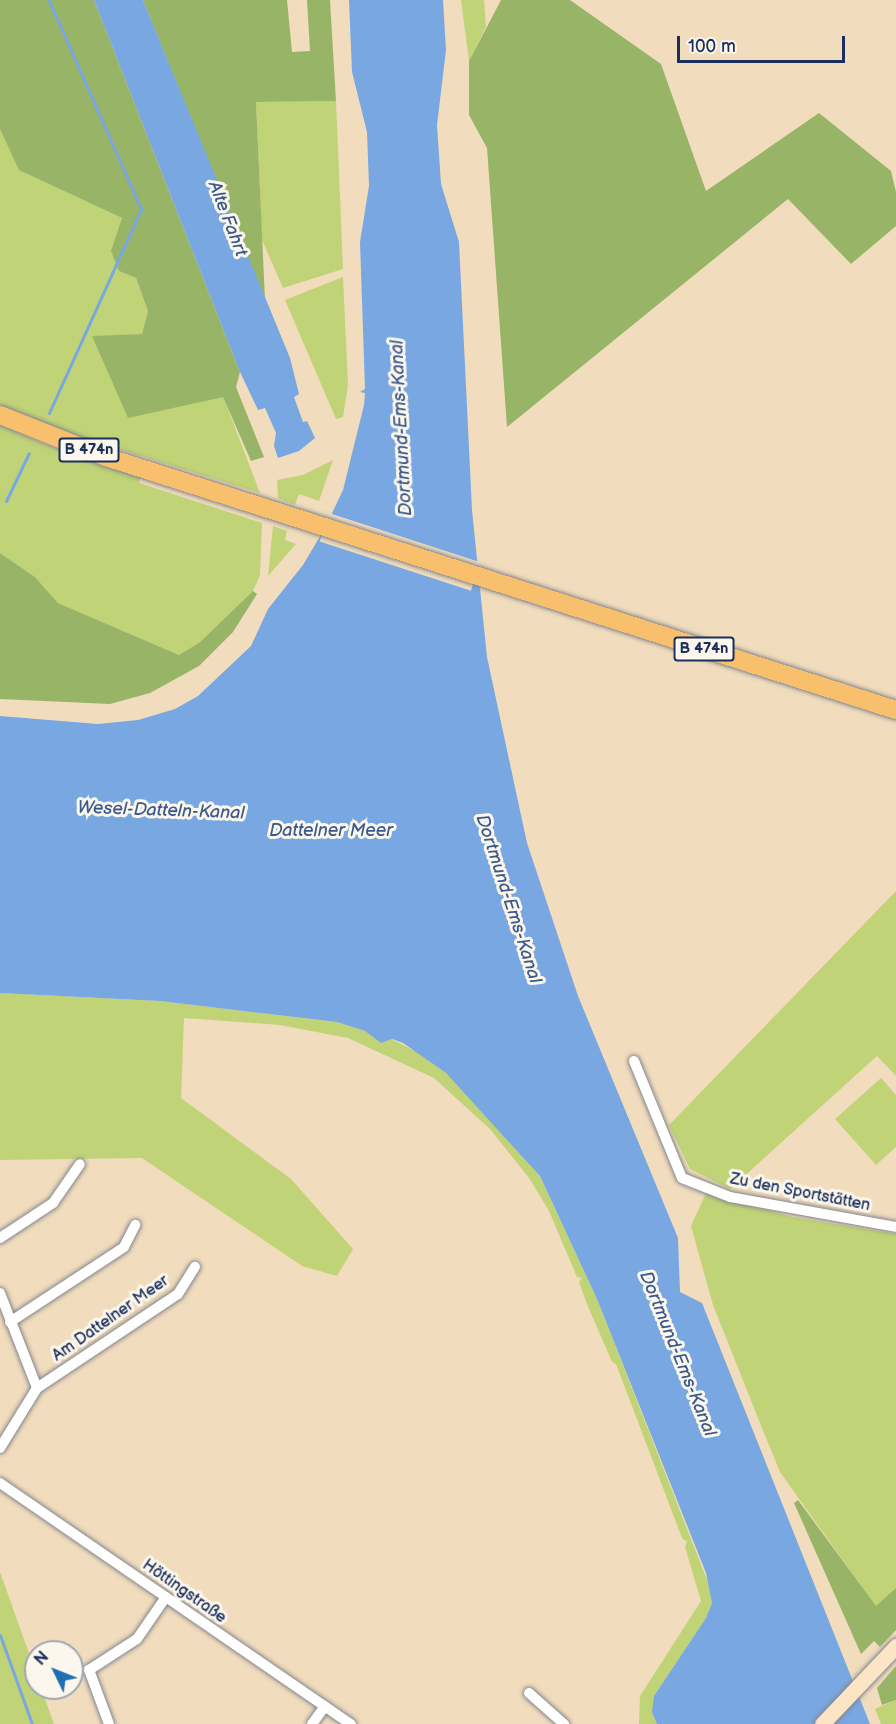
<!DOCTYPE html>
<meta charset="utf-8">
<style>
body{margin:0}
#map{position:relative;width:896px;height:1724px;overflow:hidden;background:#f1ddbd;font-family:"Balsamiq Sans",sans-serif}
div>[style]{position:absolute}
.green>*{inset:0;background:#c0d376}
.forest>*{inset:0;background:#98b567}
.water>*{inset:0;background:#78a7e2}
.pier>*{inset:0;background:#f1ddbd;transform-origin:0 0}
.stream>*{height:3px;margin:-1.5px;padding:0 1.5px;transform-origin:1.5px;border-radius:1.5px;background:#78a7e2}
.roads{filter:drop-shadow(0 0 2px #86868e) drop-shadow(0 0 2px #86868e)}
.street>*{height:10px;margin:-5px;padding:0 5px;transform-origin:5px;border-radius:5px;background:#fff}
.secondary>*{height:15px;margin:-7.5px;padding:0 7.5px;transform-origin:7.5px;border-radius:7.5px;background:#fce5c4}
.primary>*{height:18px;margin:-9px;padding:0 9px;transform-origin:9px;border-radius:9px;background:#f8bf6c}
span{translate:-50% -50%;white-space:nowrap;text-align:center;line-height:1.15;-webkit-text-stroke:6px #fbf7ec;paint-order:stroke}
.shield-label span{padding:2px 4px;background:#fbf7ec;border:2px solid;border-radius:4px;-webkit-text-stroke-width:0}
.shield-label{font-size:15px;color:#1b2f5e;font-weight:700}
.street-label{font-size:16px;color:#1b2f5e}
.water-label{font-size:18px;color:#3c598c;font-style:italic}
.north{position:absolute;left:24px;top:1640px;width:60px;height:60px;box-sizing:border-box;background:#fbf7ec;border:2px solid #a1a7b3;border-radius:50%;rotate:313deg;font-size:16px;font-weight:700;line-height:24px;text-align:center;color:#1b2f5e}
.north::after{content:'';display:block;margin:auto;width:21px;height:27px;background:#1f6fb2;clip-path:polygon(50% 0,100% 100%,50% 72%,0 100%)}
.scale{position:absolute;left:677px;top:36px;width:168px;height:27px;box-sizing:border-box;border:3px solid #1b2f5e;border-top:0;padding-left:8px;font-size:18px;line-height:21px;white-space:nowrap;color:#1b2f5e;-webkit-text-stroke:4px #fbf7ec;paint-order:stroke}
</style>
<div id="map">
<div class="green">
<i style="clip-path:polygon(461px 0,484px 0,486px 27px,469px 61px)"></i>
<i style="clip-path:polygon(336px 101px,343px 269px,283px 288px,262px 240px,256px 102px)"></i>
<i style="clip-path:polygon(0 129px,20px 170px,122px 218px,119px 271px,136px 278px,148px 311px,142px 334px,92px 337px,223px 396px,260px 493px,57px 430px,0 406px)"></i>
<i style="clip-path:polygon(343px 277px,348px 386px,343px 417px,336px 419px,285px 300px)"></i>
<i style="clip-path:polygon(0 424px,47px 445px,141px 474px,139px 483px,262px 523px,260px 575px,253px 591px,200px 642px,179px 655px,58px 603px,35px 577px,0 553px)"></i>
<i style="clip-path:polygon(333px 460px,319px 501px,299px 494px,295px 505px,278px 498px,277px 480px,303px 475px)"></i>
<i style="clip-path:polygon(273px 526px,287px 531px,285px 540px,296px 544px,268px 576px)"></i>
<i style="clip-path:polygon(896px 891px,896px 1076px,877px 1056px,730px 1189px,690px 1169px,669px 1125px)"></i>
<i style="clip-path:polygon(0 993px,160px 1001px,337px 1022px,365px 1031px,381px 1042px,391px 1039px,415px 1051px,446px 1073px,513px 1144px,540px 1176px,597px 1299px,711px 1590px,712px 1603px,706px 1618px,654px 1696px,657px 1724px,639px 1724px,640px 1696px,701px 1601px,685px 1547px,687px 1542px,682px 1538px,616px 1364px,612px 1362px,587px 1304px,579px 1282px,582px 1278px,577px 1277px,549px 1211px,529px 1178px,490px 1129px,434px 1078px,348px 1038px,280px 1025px,184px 1018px,181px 1098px,291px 1179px,353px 1249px,337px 1276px,302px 1266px,142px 1158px,0 1160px)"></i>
<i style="clip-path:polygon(881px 1078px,896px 1095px,896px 1147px,876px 1165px,835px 1119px)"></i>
<i style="clip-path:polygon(706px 1193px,792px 1217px,896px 1234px,896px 1588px,876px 1607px,780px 1472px,762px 1428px,713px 1305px,691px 1226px)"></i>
<i style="clip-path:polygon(0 1572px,36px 1673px,36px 1688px,41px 1688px,54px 1724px,0 1724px)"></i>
<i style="clip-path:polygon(896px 1700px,896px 1724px,881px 1724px,875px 1709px)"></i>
</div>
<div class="forest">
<i style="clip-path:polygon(0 0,94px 0,240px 372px,236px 387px,264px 457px,251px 461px,223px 397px,128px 418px,92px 336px,142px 334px,148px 311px,136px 278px,119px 271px,111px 251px,122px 218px,19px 170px,0 129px)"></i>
<i style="clip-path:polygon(143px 0,287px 0,292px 52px,310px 51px,307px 0,330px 0,336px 101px,256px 102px,265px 300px)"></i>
<i style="clip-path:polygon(501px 0,570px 0,661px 64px,706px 191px,819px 113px,891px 171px,896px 192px,896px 226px,851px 264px,788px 199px,507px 427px,487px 148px,469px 115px,469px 61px)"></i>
<i style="clip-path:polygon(0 553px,35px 577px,58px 603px,179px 655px,200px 642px,253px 591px,257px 594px,233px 632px,199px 666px,150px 693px,110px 704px,0 699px)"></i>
<i style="clip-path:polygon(798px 1500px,876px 1606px,896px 1588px,896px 1630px,880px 1647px,874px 1641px,861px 1654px,794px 1503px)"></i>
<i style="clip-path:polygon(896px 1666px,896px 1700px,882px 1705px,877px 1688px)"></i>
</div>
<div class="water">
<i style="clip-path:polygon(94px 0,143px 0,290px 358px,299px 394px,294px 397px,303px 422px,307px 421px,315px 438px,299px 451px,278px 458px,274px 446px,276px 433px,265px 408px,258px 410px,240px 372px)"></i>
<i style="clip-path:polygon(349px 0,443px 0,446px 50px,437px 125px,441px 184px,459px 242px,472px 510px,487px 657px,527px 843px,578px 996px,678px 1238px,680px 1292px,702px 1303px,870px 1724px,657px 1724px,652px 1712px,654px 1696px,706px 1618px,712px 1603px,706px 1573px,597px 1299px,540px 1176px,446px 1073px,403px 1043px,392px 1039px,381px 1043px,365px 1031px,337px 1022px,160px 1001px,0 993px,0 716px,98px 724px,138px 720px,175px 709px,198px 696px,251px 646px,268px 609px,303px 565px,325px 528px,343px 490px,364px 405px,365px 393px,360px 392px,365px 389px,360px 242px,369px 186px,367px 132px,352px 72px)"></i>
</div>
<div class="pier">
<i style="left:329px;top:513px;width:159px;height:30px;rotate:18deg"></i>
</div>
<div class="stream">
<i style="left:49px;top:413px;width:224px;rotate:-65.7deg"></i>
<i style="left:141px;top:209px;width:228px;rotate:-113.8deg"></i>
<i style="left:6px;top:501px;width:53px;rotate:-64.4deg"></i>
<i style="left:0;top:1635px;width:95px;rotate:70.2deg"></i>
</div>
<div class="roads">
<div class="street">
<i style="left:634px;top:1061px;width:126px;rotate:67.7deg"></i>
<i style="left:682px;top:1178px;width:52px;rotate:21.6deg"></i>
<i style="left:730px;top:1197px;width:169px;rotate:10.2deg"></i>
<i style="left:0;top:1238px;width:64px;rotate:-33.4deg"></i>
<i style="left:53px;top:1203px;width:47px;rotate:-55.3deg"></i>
<i style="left:0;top:1293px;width:102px;rotate:68.7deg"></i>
<i style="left:10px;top:1322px;width:136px;rotate:-33.3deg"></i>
<i style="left:124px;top:1247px;width:25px;rotate:-63deg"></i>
<i style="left:0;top:1448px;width:70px;rotate:-58.3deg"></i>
<i style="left:37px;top:1388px;width:169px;rotate:-33.7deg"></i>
<i style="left:178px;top:1294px;width:32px;rotate:-58deg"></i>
<i style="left:0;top:1483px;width:426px;rotate:34.5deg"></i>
<i style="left:529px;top:1693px;width:47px;rotate:41.5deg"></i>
<i style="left:109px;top:1724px;width:58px;rotate:-110.3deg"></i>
<i style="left:89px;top:1670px;width:57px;rotate:-32.9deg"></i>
<i style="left:137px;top:1639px;width:51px;rotate:-55.4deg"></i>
<i style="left:312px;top:1724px;width:22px;rotate:-54deg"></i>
</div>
<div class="secondary">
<i style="left:822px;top:1724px;width:108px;rotate:-46.5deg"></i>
</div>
<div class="primary">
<i style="left:0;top:415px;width:114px;rotate:21.6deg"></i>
<i style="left:106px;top:457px;width:830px;rotate:17.76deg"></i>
</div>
</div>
<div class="shield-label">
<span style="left:89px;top:450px">B 474n</span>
<span style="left:704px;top:649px">B 474n</span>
</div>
<div class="street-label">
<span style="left:800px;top:1193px;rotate:11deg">Zu den Sportstätten</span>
<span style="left:111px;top:1319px;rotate:-35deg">Am Dattelner Meer</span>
<span style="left:184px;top:1592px;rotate:35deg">Höttingstraße</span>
</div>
<div class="water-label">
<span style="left:227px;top:219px;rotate:69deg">Alte Fahrt</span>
<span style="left:402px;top:428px;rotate:-93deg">Dortmund-Ems-Kanal</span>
<span style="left:161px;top:811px;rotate:2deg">Wesel-Datteln-Kanal</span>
<span style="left:331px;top:831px">Dattelner Meer</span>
<span style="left:508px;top:899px;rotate:72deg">Dortmund-Ems-Kanal</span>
<span style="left:677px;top:1354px;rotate:68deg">Dortmund-Ems-Kanal</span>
</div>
<div class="north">N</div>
<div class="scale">100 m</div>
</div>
